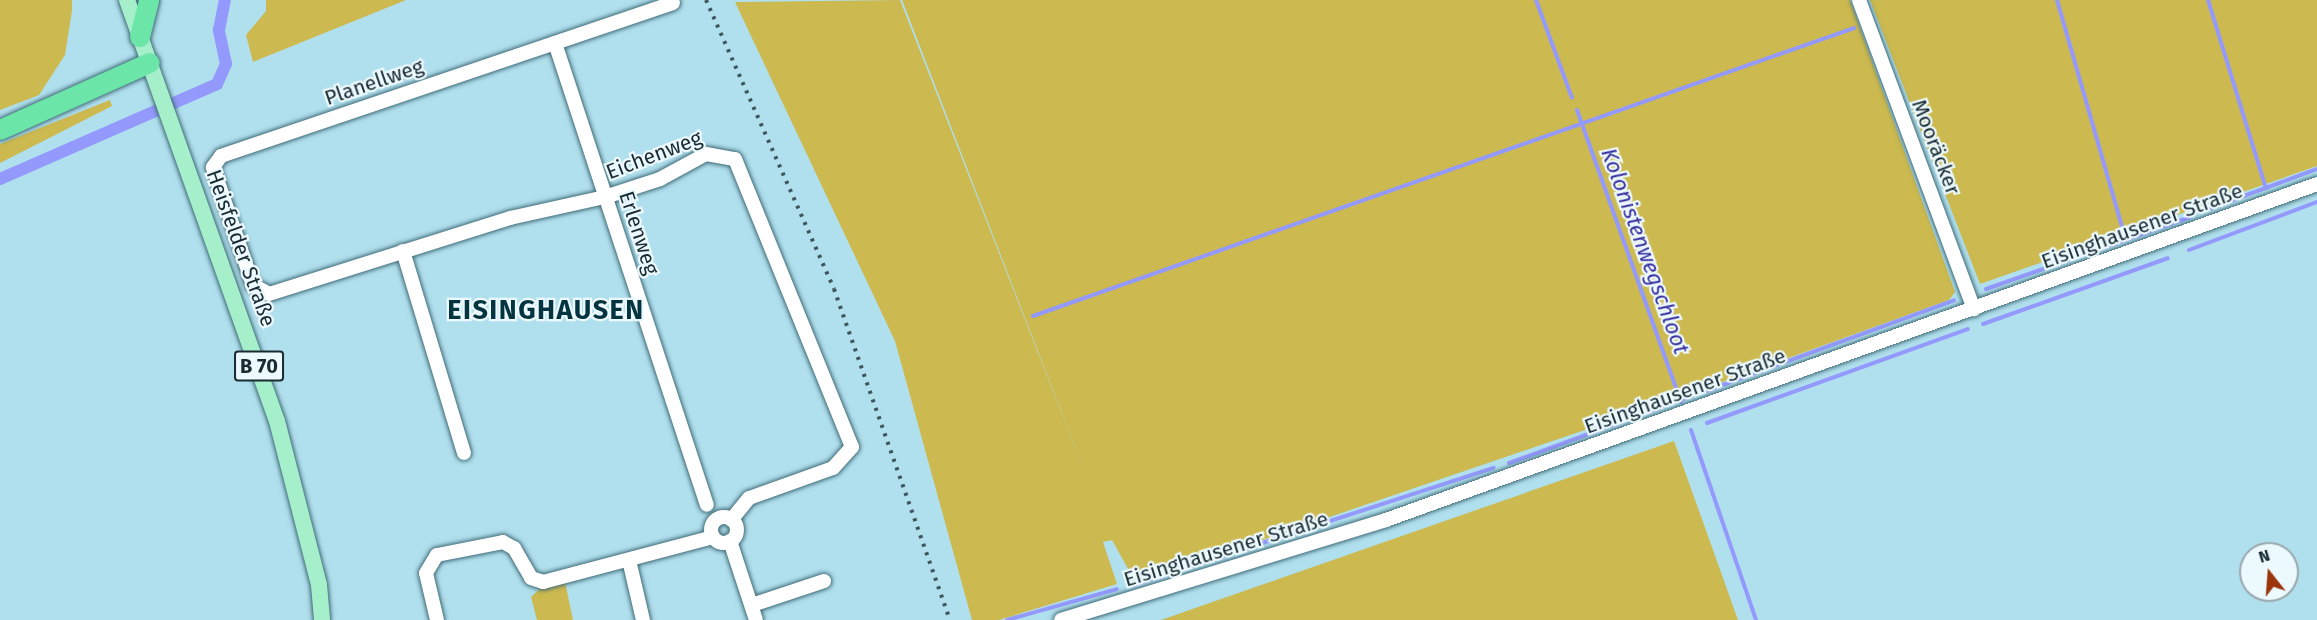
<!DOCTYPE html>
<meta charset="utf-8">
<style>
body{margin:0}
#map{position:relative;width:2317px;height:620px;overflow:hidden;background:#b0dfed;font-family:"Fira Sans",sans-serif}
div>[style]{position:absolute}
.green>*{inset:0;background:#ccb94f}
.stream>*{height:4px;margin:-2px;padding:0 2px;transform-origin:2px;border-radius:2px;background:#9399fd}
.canal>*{height:12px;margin:-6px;padding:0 6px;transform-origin:6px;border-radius:6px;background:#9399fd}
.roads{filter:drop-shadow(0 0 2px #416c79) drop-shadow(0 0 2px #416c79)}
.minor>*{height:14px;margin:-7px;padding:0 7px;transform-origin:7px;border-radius:7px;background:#fff}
.minor>.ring{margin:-7px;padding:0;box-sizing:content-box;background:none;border:14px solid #fff;border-radius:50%}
.major>*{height:16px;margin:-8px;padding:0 8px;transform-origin:8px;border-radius:8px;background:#a6efcb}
.highway>*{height:20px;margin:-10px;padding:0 10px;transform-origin:10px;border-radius:10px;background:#6be5a8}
.rail>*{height:4px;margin-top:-2px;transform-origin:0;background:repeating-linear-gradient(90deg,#3d565e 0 3px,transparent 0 9px)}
span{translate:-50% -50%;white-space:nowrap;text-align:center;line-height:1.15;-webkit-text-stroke:4.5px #ecf9fe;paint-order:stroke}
.shield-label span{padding:2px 4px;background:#ecf9fe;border:2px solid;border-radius:4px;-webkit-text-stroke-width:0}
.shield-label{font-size:20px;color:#192b31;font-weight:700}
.street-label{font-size:21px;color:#192b31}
.water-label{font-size:22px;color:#392d9e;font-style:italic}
.district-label{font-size:27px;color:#03343f;font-weight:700;letter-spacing:1.5px}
.north{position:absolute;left:2239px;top:542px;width:60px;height:60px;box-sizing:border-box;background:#ecf9fe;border:2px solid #98a7ac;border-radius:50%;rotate:343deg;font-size:16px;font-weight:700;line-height:24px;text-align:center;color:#192b31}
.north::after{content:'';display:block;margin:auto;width:21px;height:27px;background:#9b350b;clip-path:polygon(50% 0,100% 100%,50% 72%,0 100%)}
</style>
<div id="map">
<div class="green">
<i style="clip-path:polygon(0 0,72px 0,72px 10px,65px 55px,39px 95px,0 110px)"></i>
<i style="clip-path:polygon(266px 0,406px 0,253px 62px,246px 35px,266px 11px)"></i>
<i style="clip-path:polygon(900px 0,1089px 483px,902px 0,1850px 0,1955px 292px,1949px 300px,1667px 402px,1136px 583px,1112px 540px,1103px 542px,1117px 584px,999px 620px,972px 620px,895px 341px,735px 2px)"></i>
<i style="clip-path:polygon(1870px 0,2317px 0,2317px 166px,1980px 284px)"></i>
<i style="clip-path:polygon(110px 100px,112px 106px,0 163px,0 144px)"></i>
<i style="clip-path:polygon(1674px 441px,1738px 620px,1161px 620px)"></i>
<i style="clip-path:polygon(565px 582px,573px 620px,537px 620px,531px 597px,542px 587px)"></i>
</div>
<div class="stream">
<i style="left:1536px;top:0;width:104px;rotate:69.8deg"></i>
<i style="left:2057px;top:0;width:250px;rotate:74deg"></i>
<i style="left:2208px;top:0;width:197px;rotate:72.9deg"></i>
<i style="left:1577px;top:110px;width:310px;rotate:70.4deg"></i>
<i style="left:2206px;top:210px;width:118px;rotate:-20.3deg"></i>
<i style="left:2189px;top:250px;width:137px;rotate:-20.6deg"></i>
<i style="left:1986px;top:289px;width:216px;rotate:-19.4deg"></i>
<i style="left:1033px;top:316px;width:870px;rotate:-19.33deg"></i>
<i style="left:1983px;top:324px;width:196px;rotate:-19.6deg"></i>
<i style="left:1706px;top:391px;width:264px;rotate:-20.1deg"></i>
<i style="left:1680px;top:400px;width:9px;rotate:-18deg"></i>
<i style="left:1707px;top:423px;width:277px;rotate:-19.8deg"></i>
<i style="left:1691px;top:430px;width:201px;rotate:71.1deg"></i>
<i style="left:1509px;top:463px;width:163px;rotate:-20.1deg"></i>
<i style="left:1133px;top:585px;width:379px;rotate:-18deg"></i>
<i style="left:1007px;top:620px;width:114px;rotate:-15.7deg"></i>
</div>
<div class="canal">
<i style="left:0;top:179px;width:237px;rotate:-23.6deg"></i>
<i style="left:217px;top:84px;width:22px;rotate:-66deg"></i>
<i style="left:226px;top:64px;width:35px;rotate:-102deg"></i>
<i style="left:219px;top:30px;width:31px;rotate:-79deg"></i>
</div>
<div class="roads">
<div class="minor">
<i style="left:1859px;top:0;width:330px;rotate:69.6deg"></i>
<i style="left:673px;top:3px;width:477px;rotate:161.3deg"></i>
<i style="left:221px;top:156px;width:14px;rotate:126deg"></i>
<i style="left:213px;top:167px;width:125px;rotate:71.3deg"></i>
<i style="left:253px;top:285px;width:18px;rotate:29deg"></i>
<i style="left:269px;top:294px;width:253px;rotate:-17.5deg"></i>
<i style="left:510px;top:218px;width:97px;rotate:-12.5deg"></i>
<i style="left:605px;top:197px;width:58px;rotate:-18.1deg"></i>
<i style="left:660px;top:179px;width:52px;rotate:-28.5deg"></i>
<i style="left:706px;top:154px;width:29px;rotate:10deg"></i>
<i style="left:735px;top:159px;width:311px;rotate:67.9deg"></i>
<i style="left:852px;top:447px;width:28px;rotate:132deg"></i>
<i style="left:833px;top:468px;width:89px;rotate:160.3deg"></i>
<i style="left:749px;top:498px;width:28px;rotate:129deg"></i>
<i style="left:555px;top:43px;width:486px;rotate:71.8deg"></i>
<i style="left:403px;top:251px;width:211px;rotate:73.2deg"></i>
<i class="ring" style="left:711px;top:517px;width:12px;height:12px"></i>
<i style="left:730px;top:541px;width:83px;rotate:71.8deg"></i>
<i style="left:629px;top:560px;width:62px;rotate:76.9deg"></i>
<i style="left:752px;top:605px;width:76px;rotate:-18.4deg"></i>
<i style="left:437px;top:620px;width:48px;rotate:-103.2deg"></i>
<i style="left:426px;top:573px;width:21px;rotate:-59deg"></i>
<i style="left:437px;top:555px;width:67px;rotate:-11.1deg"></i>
<i style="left:503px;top:542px;width:13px;rotate:29deg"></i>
<i style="left:514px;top:548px;width:34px;rotate:60deg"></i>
<i style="left:531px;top:578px;width:13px;rotate:18deg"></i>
<i style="left:543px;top:582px;width:176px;rotate:-14.8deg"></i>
<i style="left:1061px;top:620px;width:340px;rotate:-17.1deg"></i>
<i style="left:1386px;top:520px;width:990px;rotate:-19.84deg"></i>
</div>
<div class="major">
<i style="left:127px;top:0;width:447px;rotate:70.4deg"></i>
<i style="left:277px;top:421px;width:169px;rotate:75.6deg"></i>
<i style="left:319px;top:585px;width:35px;rotate:85deg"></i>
</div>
<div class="highway">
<i style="left:140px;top:37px;width:38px;rotate:-76deg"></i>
<i style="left:0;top:130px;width:164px;rotate:-24.1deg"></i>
</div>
</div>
<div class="rail">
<i style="left:706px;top:0;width:316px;rotate:66.1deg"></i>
<i style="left:834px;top:289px;width:351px;rotate:70.7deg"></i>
</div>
<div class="shield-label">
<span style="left:259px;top:366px">B 70</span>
</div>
<div class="street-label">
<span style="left:374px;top:82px;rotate:-19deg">Planellweg</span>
<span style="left:1936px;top:147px;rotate:69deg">Mooräcker</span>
<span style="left:654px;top:155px;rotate:-21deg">Eichenweg</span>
<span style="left:2142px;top:226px;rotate:-20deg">Eisinghausener Straße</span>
<span style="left:639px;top:233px;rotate:72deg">Erlenweg</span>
<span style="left:241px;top:248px;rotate:70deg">Heisfelder Straße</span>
<span style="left:1685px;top:391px;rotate:-20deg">Eisinghausener Straße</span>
<span style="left:1226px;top:549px;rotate:-17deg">Eisinghausener Straße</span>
</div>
<div class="water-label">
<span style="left:1645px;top:251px;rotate:70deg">Kolonistenwegschloot</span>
</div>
<div class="district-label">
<span style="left:546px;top:311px">EISINGHAUSEN</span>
</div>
<div class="north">N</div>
</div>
